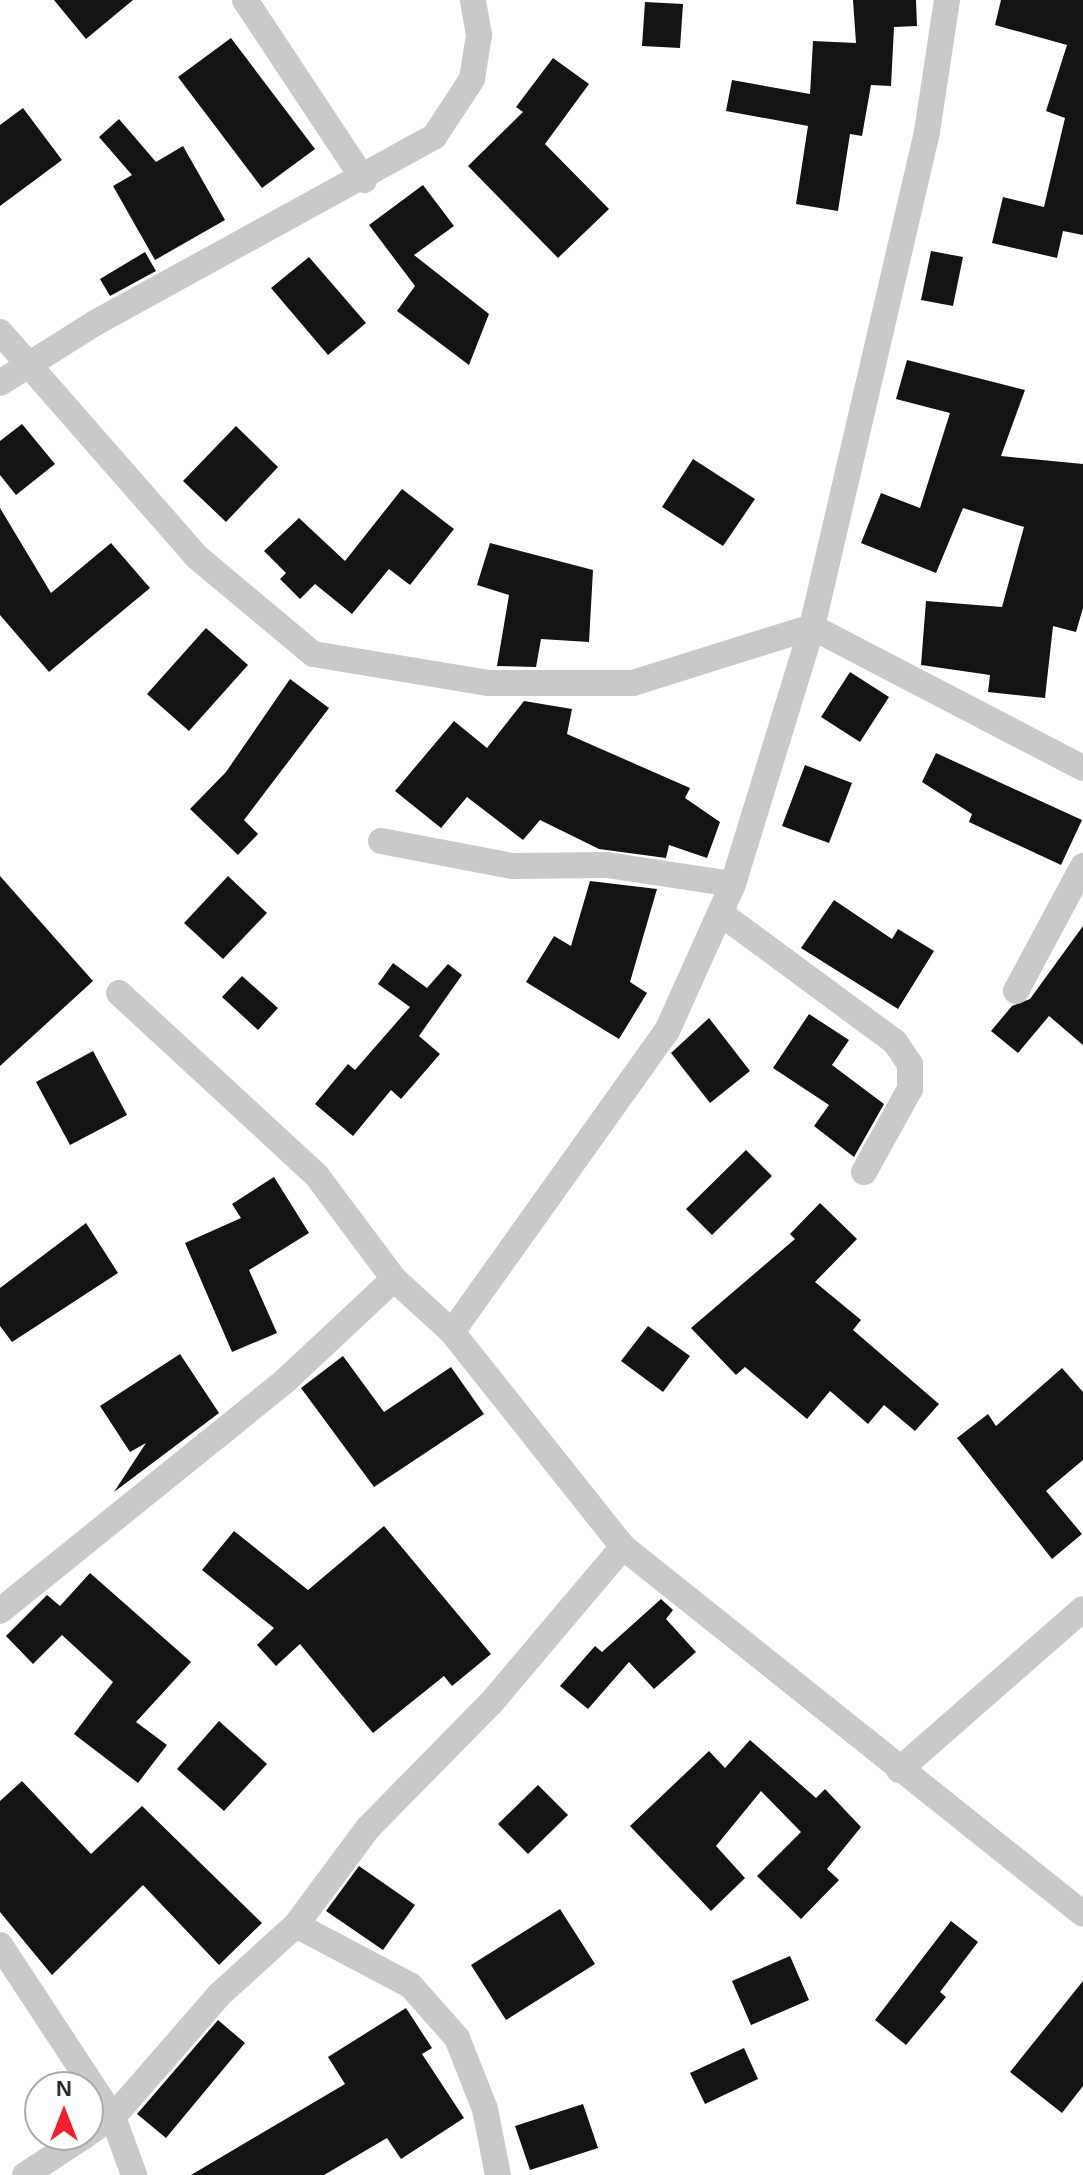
<!DOCTYPE html>
<html>
<head>
<meta charset="utf-8">
<style>
	body { margin:0 }
	#map { position:relative; width:1083px; height:2175px; overflow:hidden; background:#fff; font-family:Helvetica,sans-serif }
	div>[style] { position:absolute }
	.building>* { inset:0; background:#131313 }
	.street>* { height:26px; margin:-13px; padding:0 13px; transform-origin:13px; border-radius:13px; background:#c9c9c9 }
	span { translate:-50% -50%; white-space:nowrap; text-align:center; line-height:1.15; -webkit-text-stroke:8px #fff; paint-order:stroke }
	.north { position:absolute; left:24px; top:2071px; width:80px; height:80px; box-sizing:border-box; background:#fff; border:2px solid #ababab; border-radius:50%; rotate:0deg; font-size:22px; font-weight:700; line-height:32px; text-align:center; color:#2c2c2c }
	.north::after { content:''; display:block; margin:auto; width:28px; height:36px; background:#f31f2d; clip-path:polygon(50% 0,100% 100%,50% 72%,0 100%) }
</style>
</head>
<body>
<div id="map">
	<div class="building">
		<i style="clip-path:polygon(54px 0,133px 0,86px 39px)"></i>
		<i style="clip-path:polygon(853px 0,916px 0,917px 26px,894px 27px,891px 86px,871px 85px,862px 136px,850px 134px,838px 211px,796px 204px,808px 126px,726px 111px,732px 80px,810px 94px,813px 41px,856px 43px)"></i>
		<i style="clip-path:polygon(1001px 0,1083px 0,1083px 235px,1063px 231px,1057px 258px,992px 243px,1003px 197px,1044px 207px,1065px 118px,1046px 111px,1067px 45px,995px 25px)"></i>
		<i style="clip-path:polygon(645px 2px,683px 4px,680px 48px,642px 46px)"></i>
		<i style="clip-path:polygon(231px 38px,315px 149px,262px 188px,178px 77px)"></i>
		<i style="clip-path:polygon(553px 58px,589px 84px,545px 144px,609px 209px,558px 258px,468px 166px,523px 112px,516px 107px)"></i>
		<i style="clip-path:polygon(23px 108px,62px 160px,0 206px,0 125px)"></i>
		<i style="clip-path:polygon(119px 119px,156px 162px,183px 146px,225px 220px,155px 260px,113px 186px,132px 175px,99px 137px)"></i>
		<i style="clip-path:polygon(423px 185px,454px 226px,414px 255px,489px 314px,469px 365px,397px 311px,415px 286px,369px 225px)"></i>
		<i style="clip-path:polygon(931px 251px,963px 257px,953px 306px,921px 300px)"></i>
		<i style="clip-path:polygon(145px 252px,156px 271px,110px 296px,100px 279px)"></i>
		<i style="clip-path:polygon(309px 257px,366px 323px,328px 355px,271px 288px)"></i>
		<i style="clip-path:polygon(907px 360px,1025px 390px,1001px 456px,1083px 464px,1083px 608px,1076px 632px,1053px 626px,1045px 698px,988px 692px,990px 675px,921px 665px,926px 601px,1002px 607px,1024px 527px,963px 508px,936px 573px,861px 543px,881px 493px,920px 508px,950px 413px,896px 399px)"></i>
		<i style="clip-path:polygon(22px 424px,55px 464px,16px 495px,0 475px,0 441px)"></i>
		<i style="clip-path:polygon(236px 426px,278px 467px,226px 522px,183px 481px)"></i>
		<i style="clip-path:polygon(693px 459px,755px 499px,723px 546px,662px 507px)"></i>
		<i style="clip-path:polygon(402px 489px,454px 529px,410px 585px,389px 569px,352px 614px,315px 584px,300px 599px,280px 579px,286px 573px,264px 551px,299px 518px,345px 561px)"></i>
		<i style="clip-path:polygon(0 508px,51px 593px,111px 543px,150px 588px,49px 672px,0 615px)"></i>
		<i style="clip-path:polygon(490px 543px,593px 570px,589px 642px,541px 639px,536px 667px,497px 666px,509px 595px,477px 585px)"></i>
		<i style="clip-path:polygon(206px 628px,248px 665px,189px 731px,147px 694px)"></i>
		<i style="clip-path:polygon(850px 672px,889px 697px,860px 742px,821px 717px)"></i>
		<i style="clip-path:polygon(290px 679px,329px 708px,244px 820px,258px 834px,238px 855px,190px 809px,226px 772px)"></i>
		<i style="clip-path:polygon(524px 701px,572px 709px,567px 734px,690px 788px,685px 798px,720px 822px,707px 858px,669px 845px,666px 858px,599px 849px,540px 820px,523px 840px,467px 797px,441px 828px,395px 791px,454px 721px,487px 748px)"></i>
		<i style="clip-path:polygon(936px 753px,1082px 820px,1061px 865px,969px 822px,972px 814px,922px 782px)"></i>
		<i style="clip-path:polygon(805px 765px,852px 783px,829px 843px,782px 826px)"></i>
		<i style="clip-path:polygon(0 876px,93px 981px,0 1066px)"></i>
		<i style="clip-path:polygon(228px 876px,267px 913px,223px 959px,184px 923px)"></i>
		<i style="clip-path:polygon(590px 881px,657px 889px,630px 982px,647px 993px,619px 1039px,526px 982px,554px 936px,571px 946px)"></i>
		<i style="clip-path:polygon(834px 900px,892px 939px,898px 929px,934px 951px,898px 1009px,801px 948px)"></i>
		<i style="clip-path:polygon(1083px 926px,1083px 1045px,1049px 1016px,1018px 1053px,991px 1031px,1012px 1006px,1030px 999px)"></i>
		<i style="clip-path:polygon(393px 963px,427px 988px,448px 964px,462px 975px,419px 1036px,440px 1054px,401px 1099px,391px 1090px,353px 1136px,315px 1104px,348px 1064px,355px 1070px,410px 1007px,378px 984px)"></i>
		<i style="clip-path:polygon(242px 976px,278px 1008px,258px 1030px,222px 997px)"></i>
		<i style="clip-path:polygon(809px 1014px,849px 1040px,832px 1065px,884px 1104px,854px 1157px,814px 1126px,829px 1105px,773px 1068px)"></i>
		<i style="clip-path:polygon(709px 1018px,750px 1071px,710px 1103px,671px 1053px)"></i>
		<i style="clip-path:polygon(93px 1051px,127px 1115px,70px 1145px,36px 1082px)"></i>
		<i style="clip-path:polygon(746px 1150px,772px 1176px,712px 1235px,686px 1209px)"></i>
		<i style="clip-path:polygon(274px 1177px,309px 1233px,249px 1270px,277px 1333px,232px 1352px,185px 1243px,241px 1218px,232px 1204px)"></i>
		<i style="clip-path:polygon(820px 1203px,857px 1239px,815px 1282px,861px 1320px,853px 1330px,939px 1404px,915px 1431px,884px 1405px,868px 1424px,830px 1391px,807px 1419px,745px 1367px,736px 1375px,691px 1328px,795px 1239px,790px 1234px)"></i>
		<i style="clip-path:polygon(86px 1223px,118px 1273px,12px 1342px,0 1326px,0 1288px)"></i>
		<i style="clip-path:polygon(648px 1326px,690px 1356px,663px 1392px,621px 1361px)"></i>
		<i style="clip-path:polygon(180px 1354px,219px 1413px,114px 1492px,146px 1443px,130px 1452px,100px 1406px)"></i>
		<i style="clip-path:polygon(343px 1356px,384px 1412px,451px 1367px,484px 1414px,374px 1487px,301px 1388px)"></i>
		<i style="clip-path:polygon(1062px 1368px,1083px 1392px,1083px 1460px,1046px 1491px,1082px 1534px,1052px 1559px,957px 1438px,988px 1414px,996px 1426px)"></i>
		<i style="clip-path:polygon(384px 1526px,491px 1654px,452px 1686px,444px 1676px,373px 1733px,300px 1644px,276px 1666px,257px 1645px,274px 1628px,202px 1570px,234px 1531px,308px 1590px)"></i>
		<i style="clip-path:polygon(90px 1573px,191px 1662px,136px 1722px,167px 1745px,138px 1783px,74px 1734px,113px 1682px,62px 1635px,33px 1664px,6px 1636px,47px 1595px,60px 1606px)"></i>
		<i style="clip-path:polygon(661px 1599px,673px 1610px,666px 1619px,696px 1652px,654px 1689px,629px 1662px,588px 1709px,560px 1686px,595px 1646px,602px 1652px)"></i>
		<i style="clip-path:polygon(219px 1721px,267px 1764px,224px 1811px,177px 1769px)"></i>
		<i style="clip-path:polygon(750px 1740px,816px 1798px,825px 1789px,861px 1827px,827px 1869px,839px 1880px,801px 1919px,757px 1876px,801px 1832px,761px 1791px,716px 1846px,745px 1878px,711px 1911px,630px 1826px,709px 1751px,725px 1768px)"></i>
		<i style="clip-path:polygon(22px 1781px,91px 1854px,142px 1806px,262px 1923px,219px 1965px,143px 1885px,52px 1975px,0 1912px,0 1801px)"></i>
		<i style="clip-path:polygon(538px 1785px,568px 1815px,528px 1854px,498px 1824px)"></i>
		<i style="clip-path:polygon(359px 1866px,415px 1905px,383px 1950px,326px 1911px)"></i>
		<i style="clip-path:polygon(560px 1909px,595px 1964px,506px 2020px,471px 1965px)"></i>
		<i style="clip-path:polygon(951px 1921px,978px 1942px,940px 1992px,946px 1997px,906px 2045px,875px 2020px)"></i>
		<i style="clip-path:polygon(790px 1956px,809px 2000px,751px 2025px,732px 1981px)"></i>
		<i style="clip-path:polygon(1083px 1981px,1083px 2086px,1062px 2113px,1010px 2072px)"></i>
		<i style="clip-path:polygon(406px 2008px,432px 2048px,422px 2054px,464px 2118px,401px 2159px,387px 2138px,324px 2175px,191px 2175px,345px 2084px,328px 2057px)"></i>
		<i style="clip-path:polygon(218px 2020px,245px 2043px,166px 2138px,137px 2114px)"></i>
		<i style="clip-path:polygon(744px 2048px,758px 2079px,705px 2104px,690px 2073px)"></i>
		<i style="clip-path:polygon(583px 2104px,598px 2148px,530px 2170px,515px 2126px)"></i>
	</div>
	<div class="street">
		<i style="left:245px;top:0;width:216px;rotate:56.5deg"></i>
		<i style="left:0;top:332px;width:299px;rotate:48.8deg"></i>
		<i style="left:197px;top:557px;width:151px;rotate:39.9deg"></i>
		<i style="left:313px;top:654px;width:177px;rotate:9.4deg"></i>
		<i style="left:488px;top:683px;width:145px"></i>
		<i style="left:633px;top:683px;width:188px;rotate:-17.4deg"></i>
		<i style="left:812px;top:627px;width:305px;rotate:27.5deg"></i>
		<i style="left:0;top:383px;width:112px;rotate:-32.3deg"></i>
		<i style="left:95px;top:323px;width:387px;rotate:-28.8deg"></i>
		<i style="left:434px;top:137px;width:69px;rotate:-56.8deg"></i>
		<i style="left:472px;top:79px;width:45px;rotate:-81deg"></i>
		<i style="left:479px;top:35px;width:36px;rotate:-100deg"></i>
		<i style="left:381px;top:841px;width:133px;rotate:10.8deg"></i>
		<i style="left:512px;top:866px;width:95px;rotate:-0.6deg"></i>
		<i style="left:607px;top:865px;width:127px;rotate:8.6deg"></i>
		<i style="left:720px;top:913px;width:217px;rotate:36.4deg"></i>
		<i style="left:895px;top:1042px;width:27px;rotate:56deg"></i>
		<i style="left:910px;top:1064px;width:25px;rotate:90deg"></i>
		<i style="left:910px;top:1089px;width:95px;rotate:119deg"></i>
		<i style="left:1016px;top:991px;width:142px;rotate:-61.8deg"></i>
		<i style="left:119px;top:993px;width:270px;rotate:42.7deg"></i>
		<i style="left:317px;top:1176px;width:129px;rotate:53.2deg"></i>
		<i style="left:394px;top:1279px;width:79px;rotate:42.4deg"></i>
		<i style="left:452px;top:1332px;width:275px;rotate:51.5deg"></i>
		<i style="left:623px;top:1547px;width:588px;rotate:38.58deg"></i>
		<i style="left:452px;top:1332px;width:370px;rotate:-54.5deg"></i>
		<i style="left:667px;top:1031px;width:161px;rotate:-65.8deg"></i>
		<i style="left:733px;top:884px;width:269px;rotate:-72.9deg"></i>
		<i style="left:812px;top:627px;width:508px;rotate:-76.92deg"></i>
		<i style="left:927px;top:132px;width:134px;rotate:-81.4deg"></i>
		<i style="left:0;top:1611px;width:368px;rotate:-38.9deg"></i>
		<i style="left:286px;top:1380px;width:148px;rotate:-43.1deg"></i>
		<i style="left:899px;top:1770px;width:244px;rotate:-41.2deg"></i>
		<i style="left:296px;top:1925px;width:130px;rotate:27.9deg"></i>
		<i style="left:411px;top:1986px;width:69px;rotate:48.5deg"></i>
		<i style="left:457px;top:2038px;width:76px;rotate:68.5deg"></i>
		<i style="left:485px;top:2109px;width:67px;rotate:78.9deg"></i>
		<i style="left:0;top:1945px;width:206px;rotate:56.7deg"></i>
		<i style="left:113px;top:2117px;width:62px;rotate:70.1deg"></i>
		<i style="left:88px;top:2133px;width:30px;rotate:-33deg"></i>
		<i style="left:113px;top:2117px;width:162px;rotate:-49deg"></i>
		<i style="left:219px;top:1995px;width:104px;rotate:-42.3deg"></i>
		<i style="left:296px;top:1925px;width:121px;rotate:-53.4deg"></i>
		<i style="left:368px;top:1828px;width:175px;rotate:-45.5deg"></i>
		<i style="left:491px;top:1703px;width:204px;rotate:-49.8deg"></i>
		<i style="left:25px;top:2175px;width:73px;rotate:-33.3deg"></i>
	</div>
	<div class="north">N</div>
</div>
</body>
</html>
